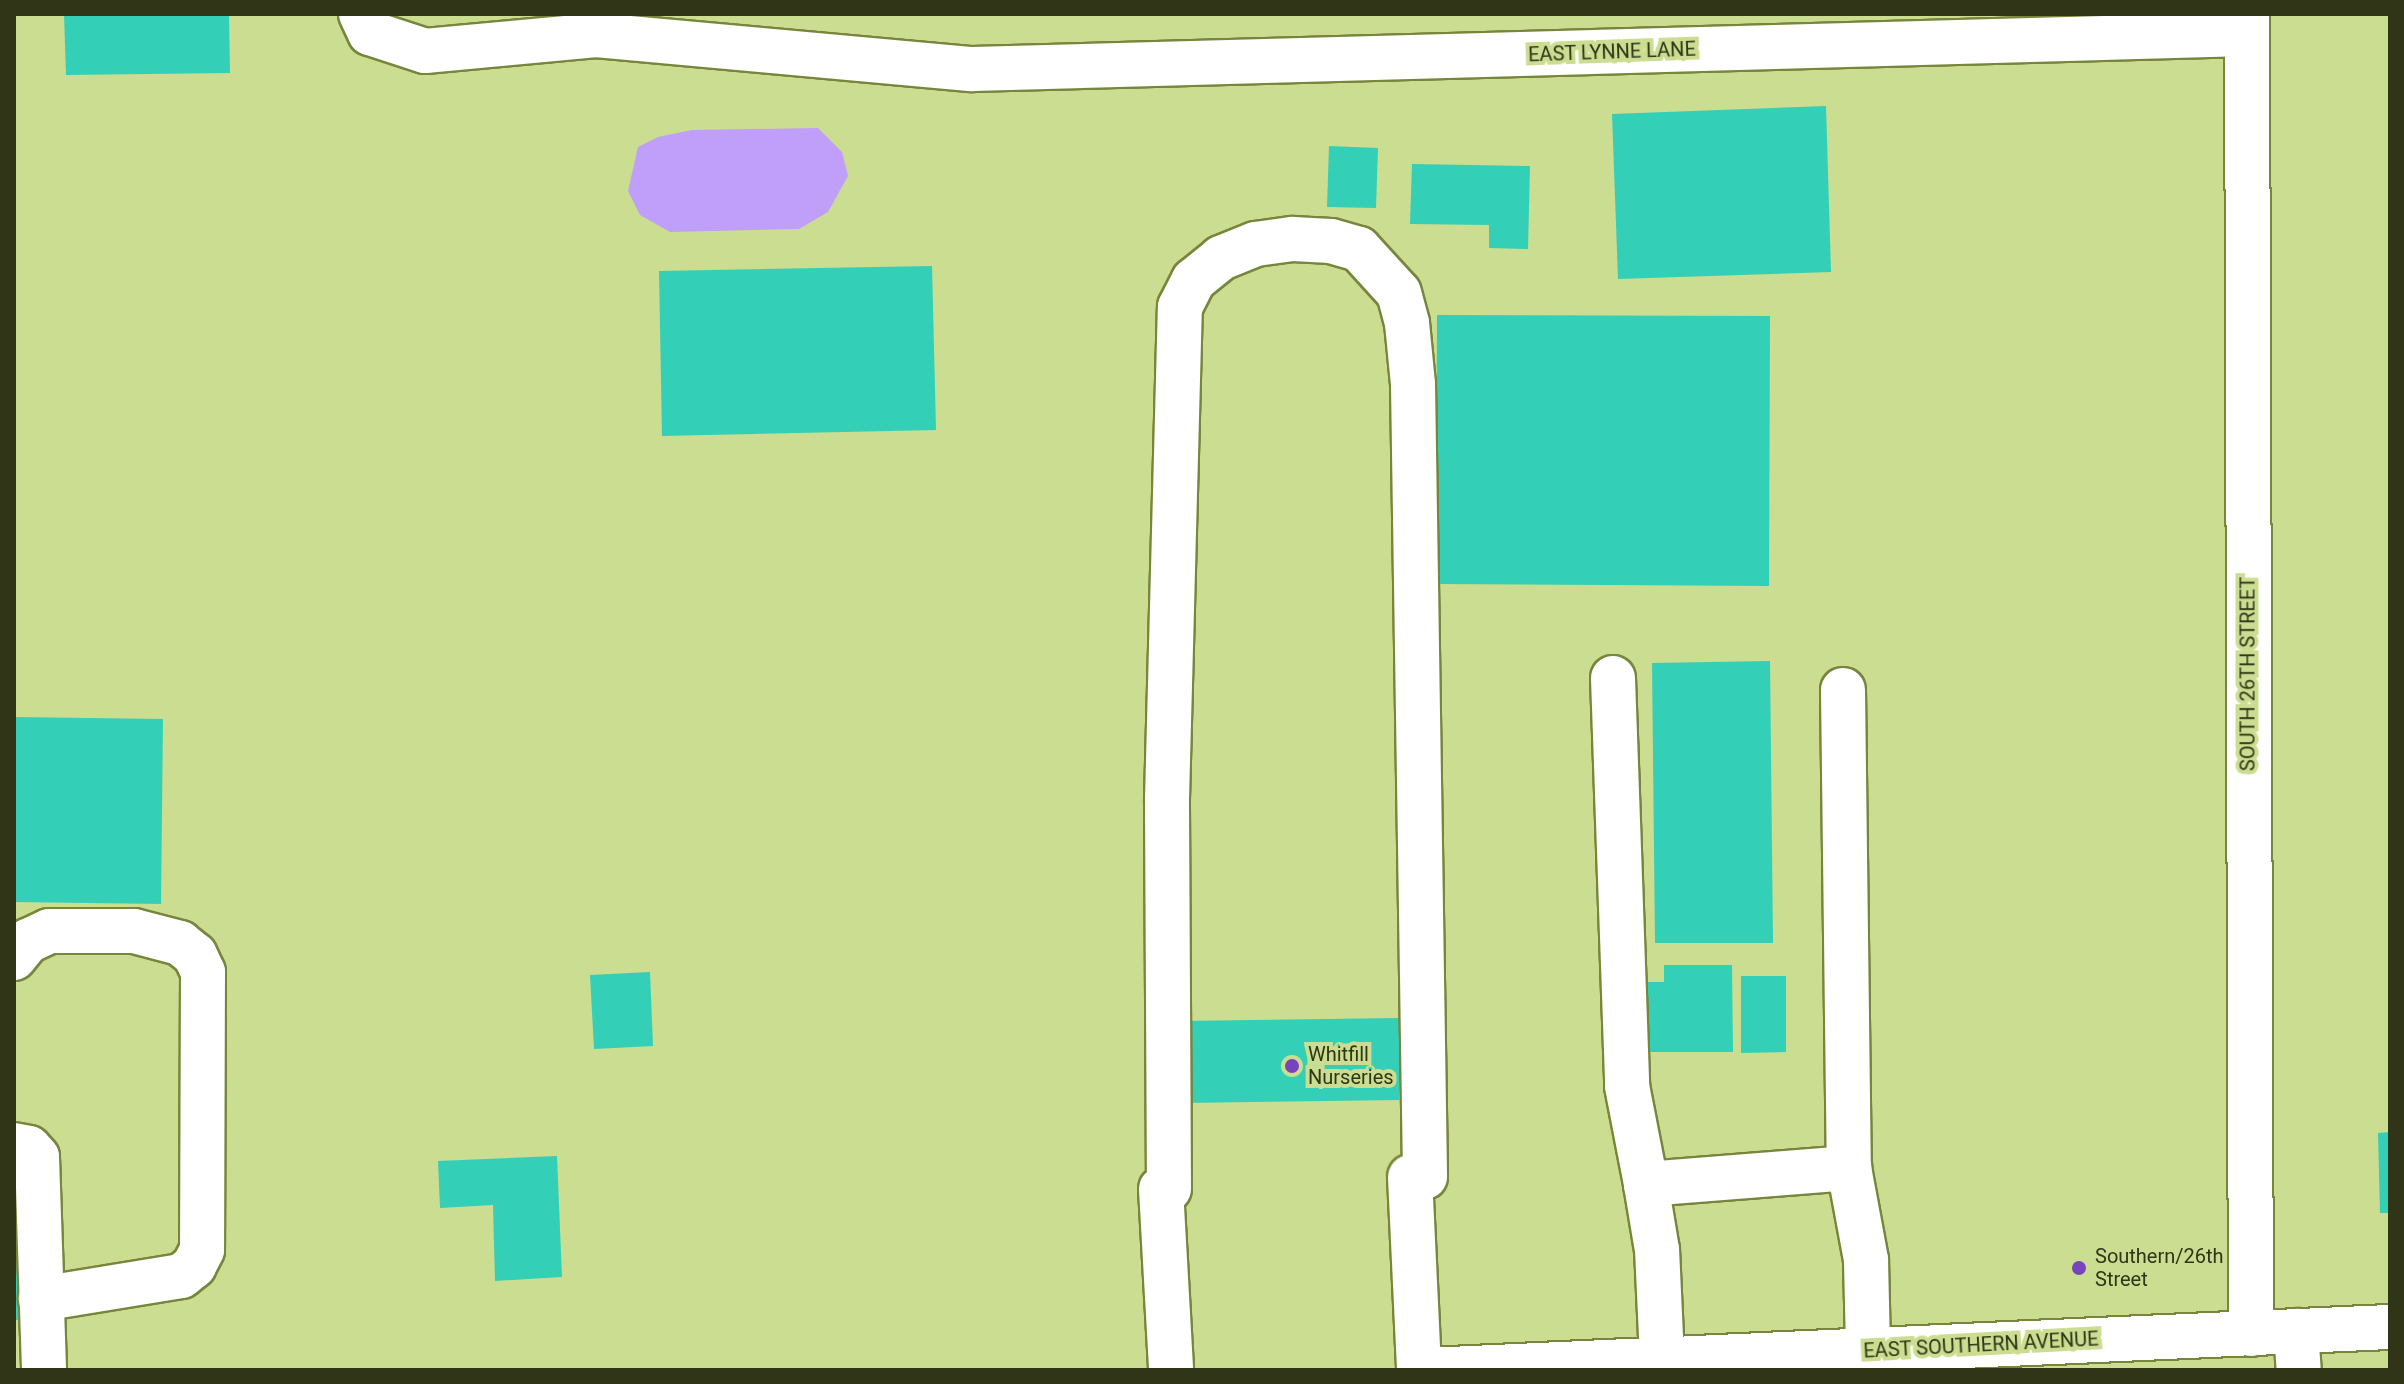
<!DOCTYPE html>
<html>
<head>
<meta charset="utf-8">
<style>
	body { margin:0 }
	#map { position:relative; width:2404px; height:1384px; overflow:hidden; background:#cbdd90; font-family:Roboto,sans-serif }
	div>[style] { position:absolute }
	.water>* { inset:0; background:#bf9ff9 }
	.building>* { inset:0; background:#34cfb7 }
	.roads { filter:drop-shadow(2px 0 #77863c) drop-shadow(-2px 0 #77863c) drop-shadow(0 2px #77863c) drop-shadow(0 -2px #77863c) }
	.minor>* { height:44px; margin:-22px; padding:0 22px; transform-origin:22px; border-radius:22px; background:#fff }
	.major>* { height:44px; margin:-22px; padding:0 22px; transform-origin:22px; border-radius:22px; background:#fff }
	.dots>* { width:22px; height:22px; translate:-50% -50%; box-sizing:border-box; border:4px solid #cbdd90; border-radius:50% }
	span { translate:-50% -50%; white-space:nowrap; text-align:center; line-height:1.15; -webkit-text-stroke:8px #cbdd90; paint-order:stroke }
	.street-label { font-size:20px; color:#2f3516 }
	.poi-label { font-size:20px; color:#2f3516 }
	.left { translate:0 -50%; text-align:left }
	.frame { position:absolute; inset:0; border:16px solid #2f3516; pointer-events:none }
</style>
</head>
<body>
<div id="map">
	<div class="water">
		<i style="clip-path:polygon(818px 128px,842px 152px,848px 176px,828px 212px,799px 229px,670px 232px,640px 215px,628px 191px,638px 147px,658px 137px,692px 130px)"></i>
	</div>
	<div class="building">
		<i style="clip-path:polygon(64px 14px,229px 14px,230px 73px,66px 75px)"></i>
		<i style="clip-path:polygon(1826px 106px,1831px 272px,1618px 279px,1612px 114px)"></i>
		<i style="clip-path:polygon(1329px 146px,1378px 148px,1376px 208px,1327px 207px)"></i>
		<i style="clip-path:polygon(1412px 164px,1530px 166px,1528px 249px,1489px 248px,1489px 225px,1410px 224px)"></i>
		<i style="clip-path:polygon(932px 266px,936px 430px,662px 436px,659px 271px)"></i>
		<i style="clip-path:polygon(1437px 315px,1770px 316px,1769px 586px,1436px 584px)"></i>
		<i style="clip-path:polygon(1770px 661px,1773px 943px,1655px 943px,1652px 663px)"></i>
		<i style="clip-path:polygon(14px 717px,163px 719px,161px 904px,14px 902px)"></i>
		<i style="clip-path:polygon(1664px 965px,1732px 965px,1733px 1052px,1640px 1052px,1640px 982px,1664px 982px)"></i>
		<i style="clip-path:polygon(650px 972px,653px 1046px,594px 1049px,590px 975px)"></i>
		<i style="clip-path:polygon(1741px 976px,1786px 976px,1786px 1052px,1741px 1053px)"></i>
		<i style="clip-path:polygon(1399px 1018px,1399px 1100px,1180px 1103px,1179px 1021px)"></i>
		<i style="clip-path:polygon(2390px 1132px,2390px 1213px,2380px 1213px,2378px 1133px)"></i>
		<i style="clip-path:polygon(557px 1156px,562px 1277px,495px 1281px,493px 1205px,440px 1208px,438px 1161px)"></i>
		<i style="clip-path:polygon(14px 1161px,20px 1161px,21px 1320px,14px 1320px)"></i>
	</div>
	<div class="roads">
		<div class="minor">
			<i style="left:361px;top:14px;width:21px;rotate:65deg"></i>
			<i style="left:370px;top:33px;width:58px;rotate:18.1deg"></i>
			<i style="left:425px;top:51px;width:172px;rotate:-5.3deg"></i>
			<i style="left:596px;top:35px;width:378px;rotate:5.2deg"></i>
			<i style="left:972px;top:69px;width:1275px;rotate:-1.57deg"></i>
			<i style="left:2247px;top:14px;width:1320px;rotate:89.83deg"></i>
			<i style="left:1613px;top:678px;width:408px;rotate:88deg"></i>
			<i style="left:1627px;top:1086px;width:100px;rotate:79deg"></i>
			<i style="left:1843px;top:690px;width:478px;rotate:89.3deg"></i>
			<i style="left:1849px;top:1168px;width:94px;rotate:79.5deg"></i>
			<i style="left:1866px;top:1260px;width:91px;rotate:88.7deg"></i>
			<i style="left:14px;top:958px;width:22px;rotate:-51deg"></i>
			<i style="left:28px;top:941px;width:23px;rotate:-25deg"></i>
			<i style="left:49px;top:931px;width:85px"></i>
			<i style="left:134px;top:931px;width:48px;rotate:14.6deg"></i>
			<i style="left:180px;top:943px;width:19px;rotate:39deg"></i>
			<i style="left:195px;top:955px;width:19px;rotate:65deg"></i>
			<i style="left:203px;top:972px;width:278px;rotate:90.2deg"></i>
			<i style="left:202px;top:1250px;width:18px;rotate:117deg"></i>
			<i style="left:194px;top:1266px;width:16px;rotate:142deg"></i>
			<i style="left:181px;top:1276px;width:142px;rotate:170.7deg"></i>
			<i style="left:14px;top:1145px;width:15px;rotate:11deg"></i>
			<i style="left:29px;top:1148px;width:12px;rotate:48deg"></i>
			<i style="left:37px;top:1157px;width:213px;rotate:88.1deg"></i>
			<i style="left:1410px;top:1177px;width:193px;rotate:87.3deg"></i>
			<i style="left:1161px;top:1189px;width:181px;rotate:86.8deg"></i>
			<i style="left:1169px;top:1189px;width:390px;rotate:-90.3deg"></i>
			<i style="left:1167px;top:799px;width:492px;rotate:-88.5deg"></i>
			<i style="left:1180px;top:307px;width:30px;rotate:-63deg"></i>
			<i style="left:1194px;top:280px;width:35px;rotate:-39deg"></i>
			<i style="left:1221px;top:258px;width:38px;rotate:-22deg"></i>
			<i style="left:1256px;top:244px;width:37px;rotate:-8deg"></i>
			<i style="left:1293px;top:239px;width:38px;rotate:3deg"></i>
			<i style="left:1331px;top:241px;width:29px;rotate:16deg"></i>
			<i style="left:1359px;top:249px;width:59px;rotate:47.7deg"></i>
			<i style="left:1399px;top:293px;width:31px;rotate:75deg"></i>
			<i style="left:1407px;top:323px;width:61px;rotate:84.4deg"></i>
			<i style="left:1413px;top:384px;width:793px;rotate:89.13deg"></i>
			<i style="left:2296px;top:1331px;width:39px;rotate:86deg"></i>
			<i style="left:1662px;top:1359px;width:109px;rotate:-92.6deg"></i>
			<i style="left:1657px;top:1250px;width:67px;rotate:-99.5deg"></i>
			<i style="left:1646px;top:1184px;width:204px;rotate:-4.5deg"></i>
		</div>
		<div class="major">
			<i style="left:1427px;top:1370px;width:964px;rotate:-2.56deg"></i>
		</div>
	</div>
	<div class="dots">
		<i style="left:1292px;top:1066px;background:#7744bc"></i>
		<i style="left:2079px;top:1268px;background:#7744bc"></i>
	</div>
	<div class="street-label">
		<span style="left:1612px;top:52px;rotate:-2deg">EAST LYNNE LANE</span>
		<span style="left:2248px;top:674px;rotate:-90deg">SOUTH 26TH STREET</span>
		<span style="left:1981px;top:1345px;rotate:-3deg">EAST SOUTHERN AVENUE</span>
	</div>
	<div class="poi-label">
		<span class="left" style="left:1308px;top:1066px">Whitfill<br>Nurseries</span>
		<span class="left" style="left:2095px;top:1268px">Southern/26th<br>Street</span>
	</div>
	<div class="frame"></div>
</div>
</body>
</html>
